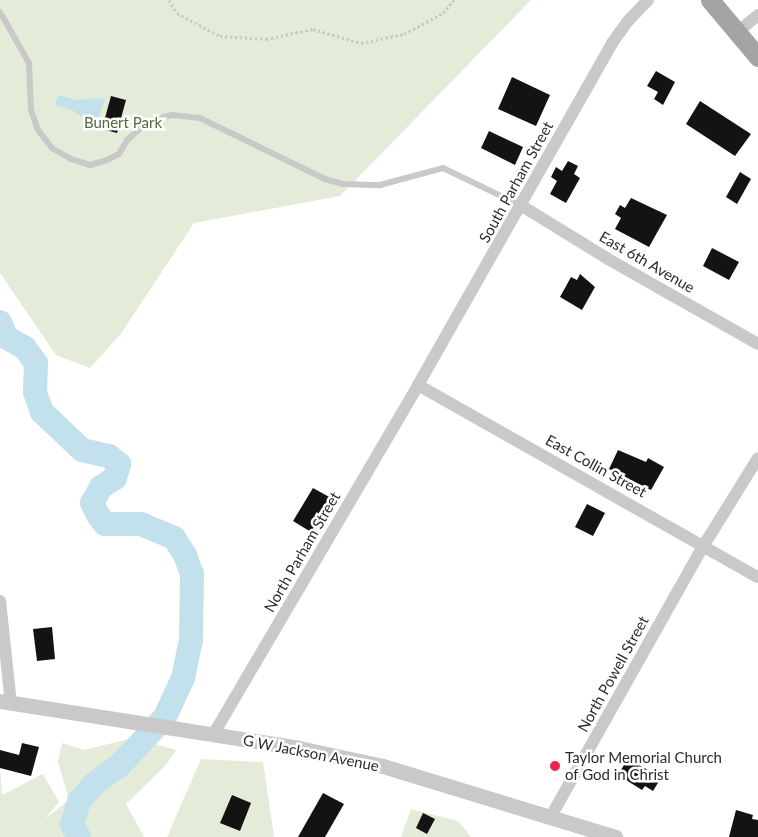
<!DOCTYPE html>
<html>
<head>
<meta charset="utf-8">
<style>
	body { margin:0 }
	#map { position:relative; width:758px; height:837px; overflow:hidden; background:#fff; font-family:Lato,sans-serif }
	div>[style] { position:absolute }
	.green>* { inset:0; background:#e4ebd8 }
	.water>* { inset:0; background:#c3e1ec }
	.river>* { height:24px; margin:-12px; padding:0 12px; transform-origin:12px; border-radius:12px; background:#c3e1ec }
	.building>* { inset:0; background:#131313 }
	.path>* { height:2.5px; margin-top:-1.25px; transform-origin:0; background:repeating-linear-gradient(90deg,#c9c9c9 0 2.5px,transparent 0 5px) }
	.service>* { height:6px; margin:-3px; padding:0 3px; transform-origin:3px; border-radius:3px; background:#c9c9c9 }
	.minor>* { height:12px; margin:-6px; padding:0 6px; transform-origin:6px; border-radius:6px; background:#c9c9c9 }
	.tertiary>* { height:15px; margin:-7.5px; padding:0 7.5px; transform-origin:7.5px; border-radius:7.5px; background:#c9c9c9 }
	.primary>* { height:19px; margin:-9.5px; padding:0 9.5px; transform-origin:9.5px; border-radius:9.5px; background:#a4a4a4 }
	.dots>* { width:14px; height:14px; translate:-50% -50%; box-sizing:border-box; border:2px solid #fff; border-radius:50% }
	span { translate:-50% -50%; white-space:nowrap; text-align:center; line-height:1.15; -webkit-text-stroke:5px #fff; paint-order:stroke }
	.park-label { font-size:15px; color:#546938 }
	.street-label { font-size:15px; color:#2c2c2c }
	.poi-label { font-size:15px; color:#2c2c2c }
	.left { translate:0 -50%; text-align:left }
</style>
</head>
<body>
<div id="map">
	<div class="green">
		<i style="clip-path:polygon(0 0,531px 0,340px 196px,194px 223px,120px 335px,90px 368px,56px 355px,0 273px)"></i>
		<i style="clip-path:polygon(133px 738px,176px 750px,165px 766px,126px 804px,144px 837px,0 837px,0 766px,2px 795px,43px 774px,59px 802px,45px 819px,69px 800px,58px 762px,62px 743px,84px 750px)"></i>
		<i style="clip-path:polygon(201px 759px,263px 762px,274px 837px,167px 837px)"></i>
		<i style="clip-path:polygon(411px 809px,458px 821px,471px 837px,401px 837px)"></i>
	</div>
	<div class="water">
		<i style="clip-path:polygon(58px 95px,76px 100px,105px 98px,96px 127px,72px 110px,55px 105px)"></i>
	</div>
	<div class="river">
		<i style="left:0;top:322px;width:16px;rotate:68deg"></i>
		<i style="left:6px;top:337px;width:22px;rotate:30deg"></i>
		<i style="left:25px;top:348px;width:19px;rotate:54deg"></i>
		<i style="left:36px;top:363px;width:29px;rotate:92deg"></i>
		<i style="left:35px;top:392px;width:21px;rotate:71deg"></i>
		<i style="left:42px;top:412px;width:55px;rotate:43.5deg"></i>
		<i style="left:82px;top:450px;width:28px;rotate:13deg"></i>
		<i style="left:109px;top:456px;width:13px;rotate:39deg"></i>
		<i style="left:119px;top:464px;width:15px;rotate:106deg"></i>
		<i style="left:115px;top:478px;width:17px;rotate:147deg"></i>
		<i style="left:101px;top:487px;width:18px;rotate:119deg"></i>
		<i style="left:92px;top:503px;width:13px;rotate:63deg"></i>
		<i style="left:98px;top:515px;width:11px;rotate:52deg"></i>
		<i style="left:105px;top:524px;width:36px"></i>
		<i style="left:141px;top:524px;width:36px;rotate:23deg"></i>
		<i style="left:174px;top:538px;width:20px;rotate:57deg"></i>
		<i style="left:185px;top:555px;width:20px;rotate:70deg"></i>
		<i style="left:192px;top:574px;width:66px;rotate:90.9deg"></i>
		<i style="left:191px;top:640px;width:39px;rotate:102deg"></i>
		<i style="left:183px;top:678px;width:43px;rotate:114.8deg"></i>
		<i style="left:165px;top:717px;width:66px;rotate:133.2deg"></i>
		<i style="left:120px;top:765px;width:32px;rotate:144deg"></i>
		<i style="left:94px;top:784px;width:23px;rotate:131deg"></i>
		<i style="left:79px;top:801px;width:24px;rotate:107deg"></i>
		<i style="left:72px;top:824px;width:15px;rotate:62deg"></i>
	</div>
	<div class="building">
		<i style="clip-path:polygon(656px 71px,675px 82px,663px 105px,654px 99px,658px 92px,647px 86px)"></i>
		<i style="clip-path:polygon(512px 77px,550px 95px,536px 126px,498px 109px)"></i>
		<i style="clip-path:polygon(111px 96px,126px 100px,117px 133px,102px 129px)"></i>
		<i style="clip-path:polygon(700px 101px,751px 134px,735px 156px,686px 124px)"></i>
		<i style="clip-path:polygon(489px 131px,523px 147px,515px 165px,481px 148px)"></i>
		<i style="clip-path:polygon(568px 161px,578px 166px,574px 174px,580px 178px,566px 203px,550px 194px,557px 181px,551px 177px,556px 167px,562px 171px)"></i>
		<i style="clip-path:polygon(740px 172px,751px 179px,737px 204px,726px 197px)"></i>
		<i style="clip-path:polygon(631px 198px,667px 215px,649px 247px,615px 229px,621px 218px,615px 214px,620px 205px,625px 208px)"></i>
		<i style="clip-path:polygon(712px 248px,739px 262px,729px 280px,703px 266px)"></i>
		<i style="clip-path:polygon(580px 274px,595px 287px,582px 310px,560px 297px,571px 277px,577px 280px)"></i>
		<i style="clip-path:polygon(618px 450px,646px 462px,648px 458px,664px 467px,651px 490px,609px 469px)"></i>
		<i style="clip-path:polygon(313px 488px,331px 498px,311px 532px,293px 521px)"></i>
		<i style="clip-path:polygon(587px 504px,605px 513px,593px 536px,575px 527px)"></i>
		<i style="clip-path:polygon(52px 627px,55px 659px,37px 661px,33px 629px)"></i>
		<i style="clip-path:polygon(22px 743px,39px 747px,31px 776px,0 768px,0 750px,19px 755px)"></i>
		<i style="clip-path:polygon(628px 758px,661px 778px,653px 791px,645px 786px,642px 790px,618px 775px)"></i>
		<i style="clip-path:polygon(323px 793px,344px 804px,325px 837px,298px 837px)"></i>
		<i style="clip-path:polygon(232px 795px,251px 803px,240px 831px,220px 823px)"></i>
		<i style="clip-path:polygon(736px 810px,753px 815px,752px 819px,758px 820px,758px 837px,729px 837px)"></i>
		<i style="clip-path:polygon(423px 813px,435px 819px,427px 834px,416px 828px)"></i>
	</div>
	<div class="path">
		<i style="left:169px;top:0;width:15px;rotate:58deg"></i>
		<i style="left:177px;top:13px;width:49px;rotate:28.1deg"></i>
		<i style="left:220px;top:36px;width:46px;rotate:3.7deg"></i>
		<i style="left:266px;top:39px;width:48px;rotate:-12deg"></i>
		<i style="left:313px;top:29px;width:50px;rotate:16.3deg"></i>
		<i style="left:361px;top:43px;width:44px;rotate:-11.8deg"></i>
		<i style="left:404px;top:34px;width:44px;rotate:-28.3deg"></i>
		<i style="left:443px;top:13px;width:17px;rotate:-50deg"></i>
	</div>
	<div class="service">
		<i style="left:0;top:12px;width:59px;rotate:60.4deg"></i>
		<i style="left:29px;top:63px;width:47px;rotate:87.6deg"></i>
		<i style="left:31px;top:110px;width:21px;rotate:71deg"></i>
		<i style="left:38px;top:130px;width:23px;rotate:52deg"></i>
		<i style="left:52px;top:148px;width:22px;rotate:30deg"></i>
		<i style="left:71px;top:159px;width:20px;rotate:18deg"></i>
		<i style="left:90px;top:165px;width:18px;rotate:-16deg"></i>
		<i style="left:107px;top:160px;width:13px;rotate:-27deg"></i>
		<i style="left:119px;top:154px;width:16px;rotate:-60deg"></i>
		<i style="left:127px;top:140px;width:29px;rotate:-41deg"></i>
		<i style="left:149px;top:121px;width:24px;rotate:-15deg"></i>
		<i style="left:172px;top:115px;width:28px;rotate:6deg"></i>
		<i style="left:200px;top:118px;width:139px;rotate:26deg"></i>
		<i style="left:325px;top:179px;width:19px;rotate:16deg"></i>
		<i style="left:343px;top:184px;width:37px;rotate:2deg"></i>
		<i style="left:380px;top:185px;width:65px;rotate:-15.1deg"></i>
		<i style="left:443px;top:168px;width:85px;rotate:25.7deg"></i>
	</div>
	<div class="minor">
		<i style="left:736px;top:33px;width:28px;rotate:-39deg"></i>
		<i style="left:522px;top:206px;width:101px;rotate:31.6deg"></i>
		<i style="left:608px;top:259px;width:172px;rotate:29.5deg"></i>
		<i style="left:418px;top:385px;width:390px;rotate:29.5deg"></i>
		<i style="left:0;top:601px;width:104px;rotate:83.9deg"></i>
		<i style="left:213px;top:735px;width:406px;rotate:-59.6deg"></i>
		<i style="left:418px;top:385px;width:393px;rotate:-60.4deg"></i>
		<i style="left:612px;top:43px;width:26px;rotate:-54deg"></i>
		<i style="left:627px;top:22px;width:30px;rotate:-46deg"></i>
		<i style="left:550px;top:818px;width:313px;rotate:-60.6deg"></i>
		<i style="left:704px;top:545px;width:102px;rotate:-58.2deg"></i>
	</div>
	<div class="tertiary">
		<i style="left:0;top:701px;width:303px;rotate:8.9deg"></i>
		<i style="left:299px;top:748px;width:86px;rotate:12.1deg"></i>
		<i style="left:383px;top:766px;width:243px;rotate:17deg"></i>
	</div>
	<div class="primary">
		<i style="left:710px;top:0;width:75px;rotate:49.9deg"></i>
	</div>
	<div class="dots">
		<i style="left:555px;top:766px;background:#ed2549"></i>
	</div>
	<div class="park-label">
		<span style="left:123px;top:123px">Bunert Park</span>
	</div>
	<div class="street-label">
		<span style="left:516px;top:182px;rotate:-61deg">South Parham Street</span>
		<span style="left:647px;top:262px;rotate:30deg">East 6th Avenue</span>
		<span style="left:596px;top:466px;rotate:29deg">East Collin Street</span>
		<span style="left:302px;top:552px;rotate:-60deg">North Parham Street</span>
		<span style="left:613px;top:674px;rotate:-61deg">North Powell Street</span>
		<span style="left:311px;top:753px;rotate:11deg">G W Jackson Avenue</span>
	</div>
	<div class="poi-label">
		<span class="left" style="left:565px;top:766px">Taylor Memorial Church<br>of God in Christ</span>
	</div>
</div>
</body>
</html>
